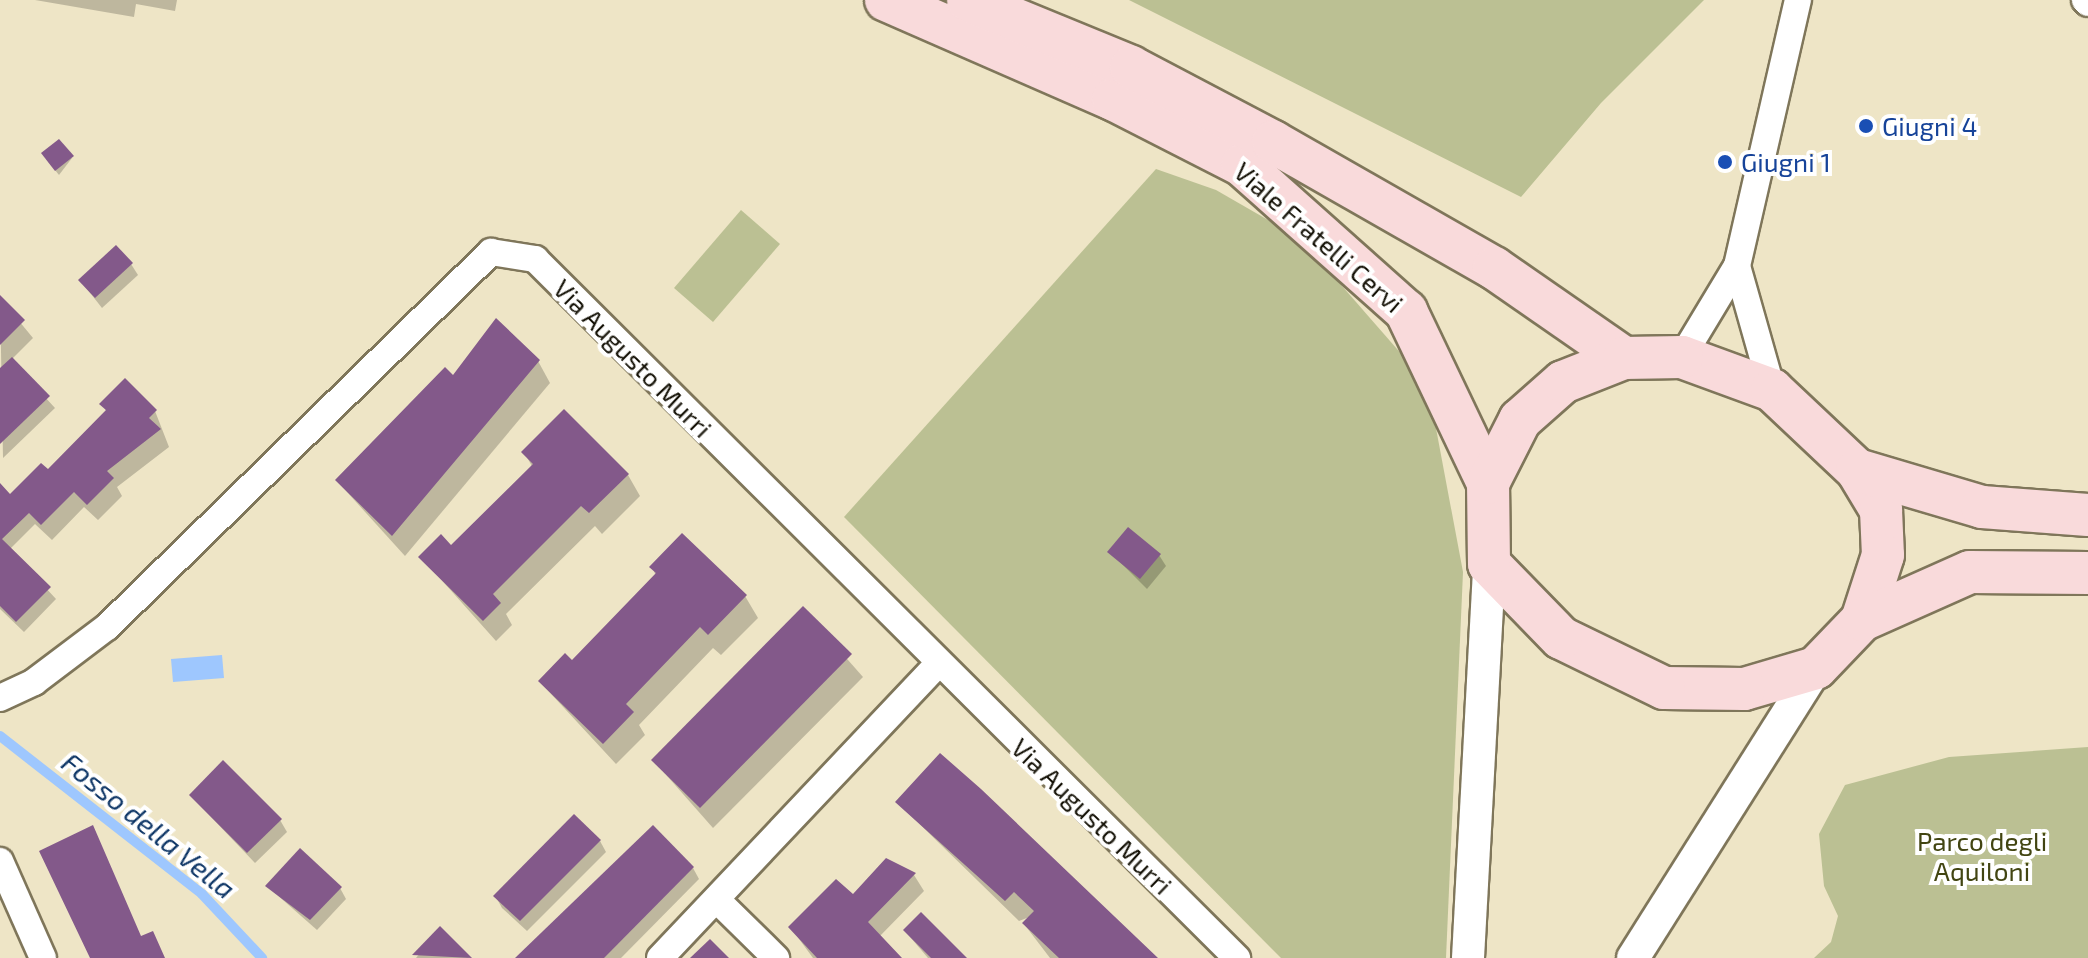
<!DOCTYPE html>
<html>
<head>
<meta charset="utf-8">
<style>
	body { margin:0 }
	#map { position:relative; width:2088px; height:958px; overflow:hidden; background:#eee5c6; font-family:"Exo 2",sans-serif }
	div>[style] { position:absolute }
	.green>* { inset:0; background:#bbc093 }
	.water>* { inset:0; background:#9ec7fe }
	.shadow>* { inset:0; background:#0003 }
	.stream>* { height:10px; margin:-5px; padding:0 5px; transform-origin:5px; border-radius:5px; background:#9ec7fe }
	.building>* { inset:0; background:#83598a }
	.roads { filter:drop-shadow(2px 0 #7f765a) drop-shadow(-2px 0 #7f765a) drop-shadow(0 2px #7f765a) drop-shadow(0 -2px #7f765a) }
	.minor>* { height:26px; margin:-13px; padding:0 13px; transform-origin:13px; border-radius:13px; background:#fff }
	.tertiary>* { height:32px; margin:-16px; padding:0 16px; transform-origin:16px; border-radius:16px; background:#fff }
	.primary>* { height:42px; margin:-21px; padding:0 21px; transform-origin:21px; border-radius:21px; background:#f9dadb }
	.dots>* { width:22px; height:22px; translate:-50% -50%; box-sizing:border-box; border:4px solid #fff; border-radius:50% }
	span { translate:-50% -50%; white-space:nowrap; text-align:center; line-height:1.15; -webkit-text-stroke:8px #fff; paint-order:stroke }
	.transit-label { font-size:26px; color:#164399 }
	.left { translate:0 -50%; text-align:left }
	.street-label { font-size:26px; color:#131005 }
	.park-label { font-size:26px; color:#424512 }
	.water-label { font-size:28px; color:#0e3666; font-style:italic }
</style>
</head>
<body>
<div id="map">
	<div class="green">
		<i style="clip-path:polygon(1129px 0,1704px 0,1601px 103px,1521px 197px)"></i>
		<i style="clip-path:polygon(1156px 169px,1216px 190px,1301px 239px,1404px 357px,1435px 423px,1463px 572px,1446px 958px,1281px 958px,844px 517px)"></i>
		<i style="clip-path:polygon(741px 210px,780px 244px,713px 322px,674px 288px)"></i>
		<i style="clip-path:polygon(2088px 747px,2088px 958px,1814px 958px,1831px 942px,1838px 916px,1824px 886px,1819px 834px,1845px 785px,1949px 757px)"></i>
	</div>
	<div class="water">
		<i style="clip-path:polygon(222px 655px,224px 678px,173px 682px,171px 659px)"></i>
	</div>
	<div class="shadow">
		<i style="clip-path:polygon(35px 0,177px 0,175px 11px,136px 4px,134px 17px)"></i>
		<i style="clip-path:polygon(72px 158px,59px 175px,46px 159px)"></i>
		<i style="clip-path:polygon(131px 264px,138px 275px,102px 308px,80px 280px)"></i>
		<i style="clip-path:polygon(0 298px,33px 338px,11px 360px,55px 408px,3px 458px)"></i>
		<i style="clip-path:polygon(538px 361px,550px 383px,405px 556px,337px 481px,453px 378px)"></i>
		<i style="clip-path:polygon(102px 404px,155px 411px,169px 447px,117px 487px,122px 496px,98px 520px,84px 507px,52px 540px,35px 524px,10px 549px,56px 599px,24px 632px,0 609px,0 486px,10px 496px,48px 472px,107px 412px)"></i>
		<i style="clip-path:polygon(524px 452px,628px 475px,640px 496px,602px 534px,595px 526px,506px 614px,512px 625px,496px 641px,421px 557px,451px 548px,533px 468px)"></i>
		<i style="clip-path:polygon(1110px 552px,1159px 555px,1166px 566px,1147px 589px)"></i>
		<i style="clip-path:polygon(652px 567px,745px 596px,758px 618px,721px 655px,713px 648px,639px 725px,645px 735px,616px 764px,540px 682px,572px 663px,656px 576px)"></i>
		<i style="clip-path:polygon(803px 609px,863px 677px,713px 828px,653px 760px)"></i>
		<i style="clip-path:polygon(191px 796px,280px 820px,287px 832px,255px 863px)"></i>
		<i style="clip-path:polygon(898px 803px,1155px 958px,1050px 958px,1024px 924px,1032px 916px,1019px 921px)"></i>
		<i style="clip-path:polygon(600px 841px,606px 852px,527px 931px,502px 908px,496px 897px)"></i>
		<i style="clip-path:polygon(887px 861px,914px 875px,924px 891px,879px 937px,899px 958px,813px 958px,791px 928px,853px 897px)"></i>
		<i style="clip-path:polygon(693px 868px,699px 879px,621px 958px,519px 958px)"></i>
		<i style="clip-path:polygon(267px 886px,340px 888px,346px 899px,317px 930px)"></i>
		<i style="clip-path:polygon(440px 929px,469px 958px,416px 958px)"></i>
		<i style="clip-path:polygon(905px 931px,965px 958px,928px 958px)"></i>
	</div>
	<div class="stream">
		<i style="left:0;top:736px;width:256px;rotate:38deg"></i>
		<i style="left:202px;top:894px;width:88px;rotate:46.8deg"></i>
	</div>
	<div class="building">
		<i style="clip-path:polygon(59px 139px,74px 156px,55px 171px,41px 153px)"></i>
		<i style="clip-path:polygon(116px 245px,133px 263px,95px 298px,78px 280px)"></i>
		<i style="clip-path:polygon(0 295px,25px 320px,0 345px)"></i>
		<i style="clip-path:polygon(496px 318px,540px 360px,392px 536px,335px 480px,445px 367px,453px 375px)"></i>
		<i style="clip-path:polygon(12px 357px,50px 396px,0 444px,0 368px)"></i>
		<i style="clip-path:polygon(125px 378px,157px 410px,149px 418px,161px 429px,107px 471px,114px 478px,87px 505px,74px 492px,41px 525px,29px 513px,2px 539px,51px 587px,16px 622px,0 606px,0 483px,10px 494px,41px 463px,48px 469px,106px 410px,99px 404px)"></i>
		<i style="clip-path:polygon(564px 409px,629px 474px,589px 513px,581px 506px,493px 594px,501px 603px,483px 621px,418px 557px,441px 534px,451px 545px,533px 464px,521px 452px)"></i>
		<i style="clip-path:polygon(1128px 527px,1161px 554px,1140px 579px,1107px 552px)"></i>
		<i style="clip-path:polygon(682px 533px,747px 595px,708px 635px,700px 627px,626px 704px,634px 712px,603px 744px,538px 681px,565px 653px,572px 660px,656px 573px,649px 567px)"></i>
		<i style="clip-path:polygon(803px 606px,852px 654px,700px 808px,651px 760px)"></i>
		<i style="clip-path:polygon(940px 753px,981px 789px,1158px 958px,1059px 958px,1022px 923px,1034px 911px,1014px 892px,1005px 901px,895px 802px)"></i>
		<i style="clip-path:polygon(223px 760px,282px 819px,247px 853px,189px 795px)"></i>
		<i style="clip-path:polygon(574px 814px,601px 840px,520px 921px,493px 896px)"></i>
		<i style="clip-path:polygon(93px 825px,141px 936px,153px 931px,165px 958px,90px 958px,39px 851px)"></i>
		<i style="clip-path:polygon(653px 825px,694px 867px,604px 958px,515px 958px)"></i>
		<i style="clip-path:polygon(300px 848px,342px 887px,310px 920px,265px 886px)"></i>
		<i style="clip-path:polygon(886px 858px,916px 873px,868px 922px,902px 958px,817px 958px,788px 927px,836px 879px,853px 894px)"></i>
		<i style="clip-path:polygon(921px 912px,967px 958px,931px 958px,903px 930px)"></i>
		<i style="clip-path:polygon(440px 926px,472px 958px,412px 955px)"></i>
		<i style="clip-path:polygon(710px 939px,729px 958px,690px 958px)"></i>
	</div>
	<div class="roads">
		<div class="minor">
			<i style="left:2085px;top:0;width:4px;rotate:45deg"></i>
			<i style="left:1737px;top:266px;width:129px;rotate:74.2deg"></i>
			<i style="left:1682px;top:357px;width:106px;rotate:-58.9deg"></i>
			<i style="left:1737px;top:266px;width:273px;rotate:-77.1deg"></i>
			<i style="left:0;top:698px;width:38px;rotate:-25deg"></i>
			<i style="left:34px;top:682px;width:91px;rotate:-37deg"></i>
			<i style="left:107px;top:627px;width:537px;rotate:-44.32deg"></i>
			<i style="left:491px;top:252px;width:45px;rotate:9deg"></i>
			<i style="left:535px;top:259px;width:991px;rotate:44.88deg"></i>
			<i style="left:0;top:861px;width:106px;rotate:66.1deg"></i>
			<i style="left:717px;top:900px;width:83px;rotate:44.5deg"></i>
			<i style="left:660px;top:958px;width:403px;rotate:-46.6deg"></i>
		</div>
		<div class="tertiary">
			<i style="left:1468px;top:958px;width:395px;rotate:-86.9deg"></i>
			<i style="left:1633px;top:958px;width:343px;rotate:-57.7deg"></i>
		</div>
		<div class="primary">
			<i style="left:886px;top:0;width:248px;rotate:23.6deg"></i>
			<i style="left:1113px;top:99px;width:145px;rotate:27.1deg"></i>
			<i style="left:1242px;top:165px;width:220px;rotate:41.7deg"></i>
			<i style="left:1406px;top:311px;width:191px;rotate:64.5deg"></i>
			<i style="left:968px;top:0;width:176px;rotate:22.3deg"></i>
			<i style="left:1131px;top:67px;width:161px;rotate:27.8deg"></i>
			<i style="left:1273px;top:142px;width:254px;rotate:29.7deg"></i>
			<i style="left:1494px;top:268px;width:158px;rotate:34.7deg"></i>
			<i style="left:1682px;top:357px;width:96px;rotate:20.1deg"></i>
			<i style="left:1772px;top:390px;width:117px;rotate:43.3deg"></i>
			<i style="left:1857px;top:470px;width:47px;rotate:59deg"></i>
			<i style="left:1881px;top:510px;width:45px;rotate:87.5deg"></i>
			<i style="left:1883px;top:555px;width:68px;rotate:107.9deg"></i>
			<i style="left:1862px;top:620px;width:66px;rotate:133.8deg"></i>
			<i style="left:1816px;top:668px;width:75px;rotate:163.7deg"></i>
			<i style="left:1744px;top:689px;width:80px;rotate:-179.3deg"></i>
			<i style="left:1664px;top:688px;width:114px;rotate:-154.1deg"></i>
			<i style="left:1561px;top:638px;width:103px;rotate:-134.2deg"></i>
			<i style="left:1489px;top:564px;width:81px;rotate:-90.7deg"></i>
			<i style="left:1488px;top:483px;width:71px;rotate:-63.1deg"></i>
			<i style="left:1520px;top:420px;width:57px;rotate:-41.5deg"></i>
			<i style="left:1563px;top:382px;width:66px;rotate:-21.5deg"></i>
			<i style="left:1624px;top:358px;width:58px;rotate:-1deg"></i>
			<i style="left:1857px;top:470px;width:130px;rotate:16.5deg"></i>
			<i style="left:1982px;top:507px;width:106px;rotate:4.3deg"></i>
			<i style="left:1862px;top:620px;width:118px;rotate:-24deg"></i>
			<i style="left:1970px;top:572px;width:118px;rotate:0.5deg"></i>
		</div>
	</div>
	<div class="dots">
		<i style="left:1866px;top:126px;background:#1a4fb4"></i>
		<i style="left:1725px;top:162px;background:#1a4fb4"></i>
	</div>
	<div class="transit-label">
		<span class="left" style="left:1882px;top:126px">Giugni 4</span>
		<span class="left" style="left:1741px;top:162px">Giugni 1</span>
	</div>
	<div class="street-label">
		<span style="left:1319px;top:237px;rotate:41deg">Viale Fratelli Cervi</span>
		<span style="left:633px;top:358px;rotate:45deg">Via Augusto Murri</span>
		<span style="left:1092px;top:816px;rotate:44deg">Via Augusto Murri</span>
	</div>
	<div class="park-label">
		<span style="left:1982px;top:856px">Parco degli<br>Aquiloni</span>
	</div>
	<div class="water-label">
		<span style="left:149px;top:825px;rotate:39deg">Fosso della Vella</span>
	</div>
</div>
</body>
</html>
